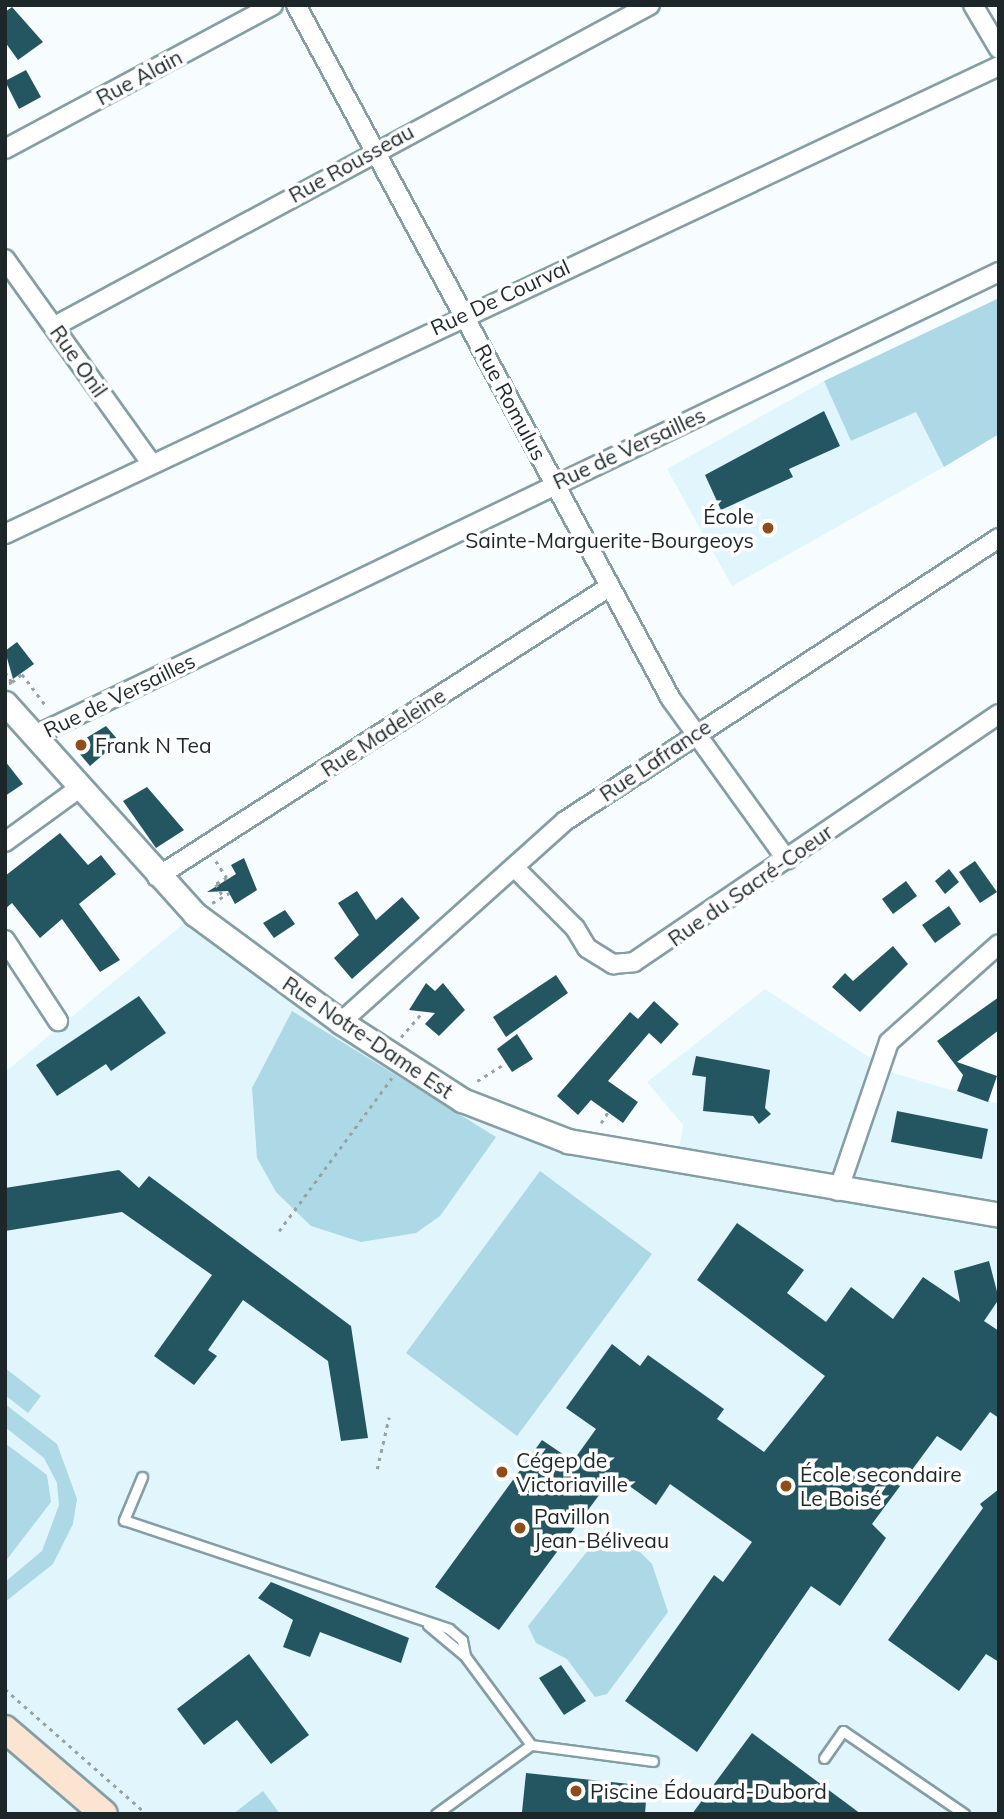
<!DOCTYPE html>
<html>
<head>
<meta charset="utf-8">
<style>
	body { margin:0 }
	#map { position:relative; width:1004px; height:1819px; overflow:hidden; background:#f7fdfe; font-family:Mulish,sans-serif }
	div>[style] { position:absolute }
	.built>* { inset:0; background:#e0f6fc }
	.green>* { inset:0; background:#acd9e5 }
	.building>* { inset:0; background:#245662 }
	.path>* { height:2.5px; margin-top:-1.25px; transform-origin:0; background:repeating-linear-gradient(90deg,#99a1a3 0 3.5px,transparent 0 8.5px) }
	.roads { filter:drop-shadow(2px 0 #849ea5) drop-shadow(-2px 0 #849ea5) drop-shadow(0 2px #849ea5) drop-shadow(0 -2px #849ea5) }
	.service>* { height:9px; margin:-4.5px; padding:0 4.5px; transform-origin:4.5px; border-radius:4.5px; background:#fff }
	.minor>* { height:18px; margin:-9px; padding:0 9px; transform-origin:9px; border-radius:9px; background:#fff }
	.tertiary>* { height:23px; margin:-11.5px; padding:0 11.5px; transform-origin:11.5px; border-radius:11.5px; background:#fff }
	.secondary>* { height:26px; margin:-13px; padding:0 13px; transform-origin:13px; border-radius:13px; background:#fce4d3 }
	.dots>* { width:19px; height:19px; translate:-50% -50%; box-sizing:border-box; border:4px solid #fff; border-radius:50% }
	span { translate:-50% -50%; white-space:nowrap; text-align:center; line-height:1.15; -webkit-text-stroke:7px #fff; paint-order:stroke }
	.street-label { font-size:21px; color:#1d272a }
	.poi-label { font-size:21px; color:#1d272a }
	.right { translate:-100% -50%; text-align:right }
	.left { translate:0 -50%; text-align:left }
	.frame { position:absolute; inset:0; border:7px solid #1d272a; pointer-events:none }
</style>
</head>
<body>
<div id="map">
	<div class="built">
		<i style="clip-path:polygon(824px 381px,851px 441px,916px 412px,944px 467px,732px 586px,667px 469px)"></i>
		<i style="clip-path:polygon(195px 914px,500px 1118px,677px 1163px,683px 1125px,647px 1082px,765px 989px,893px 1073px,999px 1104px,999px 1814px,5px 1814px,5px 1072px)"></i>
	</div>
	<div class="green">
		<i style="clip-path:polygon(999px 298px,999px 434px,944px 467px,916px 412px,851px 441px,824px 381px)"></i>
		<i style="clip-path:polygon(292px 1011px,496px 1137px,440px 1216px,416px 1233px,361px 1242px,311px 1226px,276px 1192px,257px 1158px,252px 1088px)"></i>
		<i style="clip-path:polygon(540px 1171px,652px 1254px,517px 1436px,406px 1353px)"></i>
		<i style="clip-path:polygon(5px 1368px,41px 1396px,28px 1413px,5px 1395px)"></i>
		<i style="clip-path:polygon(5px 1404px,57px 1444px,77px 1499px,73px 1524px,53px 1564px,5px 1602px,5px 1582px,42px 1551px,59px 1505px,57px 1483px,44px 1458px,5px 1427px)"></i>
		<i style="clip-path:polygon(5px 1443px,47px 1475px,51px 1502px,5px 1562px)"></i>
		<i style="clip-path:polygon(601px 1534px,633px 1545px,652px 1564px,668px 1612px,607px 1694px,595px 1697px,567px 1659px,536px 1643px,528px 1626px)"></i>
		<i style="clip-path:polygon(263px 1791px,280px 1814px,233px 1814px)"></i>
	</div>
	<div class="building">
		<i style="clip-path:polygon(12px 7px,43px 42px,18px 60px,5px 42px,5px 12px)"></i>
		<i style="clip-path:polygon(26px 70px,41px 97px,19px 109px,5px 81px)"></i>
		<i style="clip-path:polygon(824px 411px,840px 446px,789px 469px,793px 477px,721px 510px,705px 475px)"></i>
		<i style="clip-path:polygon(17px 642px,34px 664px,13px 679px,5px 651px)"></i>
		<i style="clip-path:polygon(106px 726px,119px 741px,90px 766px,73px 746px)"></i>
		<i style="clip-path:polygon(5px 761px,23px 784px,5px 796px)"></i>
		<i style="clip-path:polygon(147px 787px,184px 830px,156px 848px,123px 801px)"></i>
		<i style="clip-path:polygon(60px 833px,88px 865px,101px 855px,116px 874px,79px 904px,120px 960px,100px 972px,62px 919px,40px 938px,12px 903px,5px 909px,5px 876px)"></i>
		<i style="clip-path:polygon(244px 858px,257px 890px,235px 904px,228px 891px,207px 892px,236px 874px,231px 865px)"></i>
		<i style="clip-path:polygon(975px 861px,997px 892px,980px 903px,959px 872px)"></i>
		<i style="clip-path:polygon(949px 869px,959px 882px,945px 894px,935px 881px)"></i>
		<i style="clip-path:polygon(906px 881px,917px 896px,893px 914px,882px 899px)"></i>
		<i style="clip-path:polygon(357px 891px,376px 920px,402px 897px,420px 918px,352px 979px,334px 958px,359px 935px,338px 903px)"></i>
		<i style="clip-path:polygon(949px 906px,961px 924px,935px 943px,922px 925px)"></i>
		<i style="clip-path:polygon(285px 910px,295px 924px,274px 938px,263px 923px)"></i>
		<i style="clip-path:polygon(893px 946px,908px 964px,860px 1012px,832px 987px,845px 973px,853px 981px)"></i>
		<i style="clip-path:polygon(556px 975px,568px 993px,506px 1037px,493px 1017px)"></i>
		<i style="clip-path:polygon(426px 983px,435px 991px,443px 983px,465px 1010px,439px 1036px,425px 1024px,435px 1013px,409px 1010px)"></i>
		<i style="clip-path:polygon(139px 996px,166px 1033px,111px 1071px,106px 1064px,57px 1096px,36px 1065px)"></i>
		<i style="clip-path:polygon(999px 997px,999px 1030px,957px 1062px,997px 1076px,988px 1102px,957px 1091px,963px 1075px,937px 1041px)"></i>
		<i style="clip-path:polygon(654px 1001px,679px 1024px,661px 1044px,649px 1033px,608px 1081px,638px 1102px,623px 1123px,591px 1100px,578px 1115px,557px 1096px,630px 1012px,638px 1019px)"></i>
		<i style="clip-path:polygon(517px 1034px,533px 1059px,512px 1072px,497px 1049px)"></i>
		<i style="clip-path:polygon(696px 1056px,770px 1070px,765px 1108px,771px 1114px,759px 1124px,753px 1116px,703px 1111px,706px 1077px,692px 1075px)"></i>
		<i style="clip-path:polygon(897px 1111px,988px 1129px,982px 1159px,891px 1142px)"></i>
		<i style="clip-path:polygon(119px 1170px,139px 1188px,149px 1176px,351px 1326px,368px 1438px,341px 1441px,328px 1361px,243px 1300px,208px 1350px,217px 1356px,194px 1385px,154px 1356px,212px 1275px,122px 1212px,5px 1231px,5px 1188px)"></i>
		<i style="clip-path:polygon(737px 1223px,804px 1270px,787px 1293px,826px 1322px,851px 1287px,893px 1319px,923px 1277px,960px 1302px,954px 1271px,989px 1261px,999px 1299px,984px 1321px,999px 1331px,999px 1418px,990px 1412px,961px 1451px,937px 1436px,872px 1524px,886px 1538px,840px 1606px,811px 1586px,697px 1752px,625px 1701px,714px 1575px,723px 1582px,752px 1542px,670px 1484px,656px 1505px,614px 1475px,499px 1630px,435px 1587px,542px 1440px,573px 1461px,596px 1429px,566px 1408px,612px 1344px,640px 1366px,648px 1355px,724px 1409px,717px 1419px,764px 1452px,825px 1376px,697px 1280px)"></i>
		<i style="clip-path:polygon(999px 1489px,999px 1662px,986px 1654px,959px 1691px,888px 1640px,983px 1508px,980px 1504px)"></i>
		<i style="clip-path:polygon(271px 1582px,409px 1638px,401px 1663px,320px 1632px,310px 1657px,283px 1647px,293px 1620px,258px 1598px)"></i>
		<i style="clip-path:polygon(249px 1654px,309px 1735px,271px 1764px,237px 1720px,204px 1745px,177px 1709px)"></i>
		<i style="clip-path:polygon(561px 1665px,586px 1701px,564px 1715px,539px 1678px)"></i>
		<i style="clip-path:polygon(752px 1733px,861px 1814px,692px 1814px)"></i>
		<i style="clip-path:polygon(526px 1773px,630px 1784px,628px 1798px,646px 1801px,645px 1814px,522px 1812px)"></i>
	</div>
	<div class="path">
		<i style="left:5px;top:672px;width:12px;rotate:55deg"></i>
		<i style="left:12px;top:682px;width:5px;rotate:143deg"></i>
		<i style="left:12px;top:682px;width:13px;rotate:-39deg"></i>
		<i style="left:22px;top:674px;width:38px;rotate:53deg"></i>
		<i style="left:216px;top:861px;width:20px;rotate:57deg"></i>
		<i style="left:227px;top:878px;width:13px;rotate:151deg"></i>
		<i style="left:216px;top:884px;width:14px;rotate:60deg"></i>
		<i style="left:212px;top:903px;width:20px;rotate:-30deg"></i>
		<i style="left:401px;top:1037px;width:30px;rotate:-49deg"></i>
		<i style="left:477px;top:1081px;width:34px;rotate:-32deg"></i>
		<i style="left:601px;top:1123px;width:13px;rotate:-58deg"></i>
		<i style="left:279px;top:1231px;width:190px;rotate:-53.6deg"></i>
		<i style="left:377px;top:1469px;width:53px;rotate:-77deg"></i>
		<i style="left:5px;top:1689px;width:189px;rotate:41.4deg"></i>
	</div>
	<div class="roads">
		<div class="service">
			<i style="left:142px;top:1477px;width:47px;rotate:112.7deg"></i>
			<i style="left:124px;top:1520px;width:343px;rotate:18.5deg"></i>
			<i style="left:449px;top:1629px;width:17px;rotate:40deg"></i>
			<i style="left:462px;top:1640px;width:16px;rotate:79deg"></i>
			<i style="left:428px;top:1625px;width:48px;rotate:40deg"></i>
			<i style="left:465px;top:1656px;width:111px;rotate:53.4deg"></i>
			<i style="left:824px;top:1758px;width:33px;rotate:-55deg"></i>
			<i style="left:843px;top:1731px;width:147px;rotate:34.4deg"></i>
			<i style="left:436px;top:1814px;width:117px;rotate:-36deg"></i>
			<i style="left:531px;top:1745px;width:123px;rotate:7.5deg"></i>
		</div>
		<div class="minor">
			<i style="left:296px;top:5px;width:789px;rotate:61.62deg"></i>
			<i style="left:671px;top:699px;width:198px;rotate:54.2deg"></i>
			<i style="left:973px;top:5px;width:51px;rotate:59.4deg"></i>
			<i style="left:5px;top:149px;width:304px;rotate:-28.2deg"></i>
			<i style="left:5px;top:259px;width:252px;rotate:54.4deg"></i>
			<i style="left:55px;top:326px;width:676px;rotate:-28.35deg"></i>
			<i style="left:5px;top:534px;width:1099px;rotate:-25.21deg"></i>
			<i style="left:34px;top:736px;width:1071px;rotate:-25.68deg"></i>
			<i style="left:5px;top:842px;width:90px;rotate:-36deg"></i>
			<i style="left:514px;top:867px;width:86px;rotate:45deg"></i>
			<i style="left:575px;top:928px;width:23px;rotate:59deg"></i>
			<i style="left:587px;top:948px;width:31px;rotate:32deg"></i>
			<i style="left:613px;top:964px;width:21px;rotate:-5deg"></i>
			<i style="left:634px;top:962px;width:441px;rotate:-34.2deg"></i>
			<i style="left:157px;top:877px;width:537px;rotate:-32.68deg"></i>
			<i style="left:5px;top:940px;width:97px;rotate:56.8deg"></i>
			<i style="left:341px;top:1022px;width:301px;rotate:-41.9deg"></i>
			<i style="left:565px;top:821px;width:518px;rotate:-33.11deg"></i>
			<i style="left:838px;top:1191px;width:157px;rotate:-71.1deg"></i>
			<i style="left:889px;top:1042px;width:147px;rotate:-41.7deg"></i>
		</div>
		<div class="tertiary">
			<i style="left:5px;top:703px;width:284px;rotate:48deg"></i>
			<i style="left:195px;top:914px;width:182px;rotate:36.5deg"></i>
			<i style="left:341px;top:1022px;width:144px;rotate:32.8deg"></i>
			<i style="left:462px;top:1100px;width:114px;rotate:21.1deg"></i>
			<i style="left:568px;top:1141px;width:437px;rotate:9.7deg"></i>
		</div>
		<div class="secondary">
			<i style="left:5px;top:1729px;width:130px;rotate:40.6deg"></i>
		</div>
	</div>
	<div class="dots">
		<i style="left:768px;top:528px;background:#8e4d19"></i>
		<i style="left:81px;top:745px;background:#8e4d19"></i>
		<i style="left:502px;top:1472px;background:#8e4d19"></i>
		<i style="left:786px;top:1486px;background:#8e4d19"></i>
		<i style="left:520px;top:1528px;background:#8e4d19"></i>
		<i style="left:576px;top:1791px;background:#8e4d19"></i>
	</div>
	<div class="street-label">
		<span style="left:139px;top:77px;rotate:-28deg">Rue Alain</span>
		<span style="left:351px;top:163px;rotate:-29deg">Rue Rousseau</span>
		<span style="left:500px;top:297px;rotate:-25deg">Rue De Courval</span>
		<span style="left:79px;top:361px;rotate:55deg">Rue Onil</span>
		<span style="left:511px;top:402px;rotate:62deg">Rue Romulus</span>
		<span style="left:629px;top:448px;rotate:-25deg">Rue de Versailles</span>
		<span style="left:119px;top:695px;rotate:-26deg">Rue de Versailles</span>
		<span style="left:383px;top:732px;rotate:-33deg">Rue Madeleine</span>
		<span style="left:655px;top:760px;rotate:-34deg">Rue Lafrance</span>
		<span style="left:750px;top:885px;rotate:-35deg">Rue du Sacré-Coeur</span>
		<span style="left:368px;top:1037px;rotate:34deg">Rue Notre-Dame Est</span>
	</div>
	<div class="poi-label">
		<span class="right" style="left:754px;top:528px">École<br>Sainte-Marguerite-Bourgeoys</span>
		<span class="left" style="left:95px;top:745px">Frank N Tea</span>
		<span class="left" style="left:516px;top:1472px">Cégep de<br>Victoriaville</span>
		<span class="left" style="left:800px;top:1486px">École secondaire<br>Le Boisé</span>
		<span class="left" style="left:534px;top:1528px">Pavillon<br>Jean-Béliveau</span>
		<span class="left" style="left:590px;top:1791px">Piscine Édouard-Dubord</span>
	</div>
	<div class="frame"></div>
</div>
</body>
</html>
